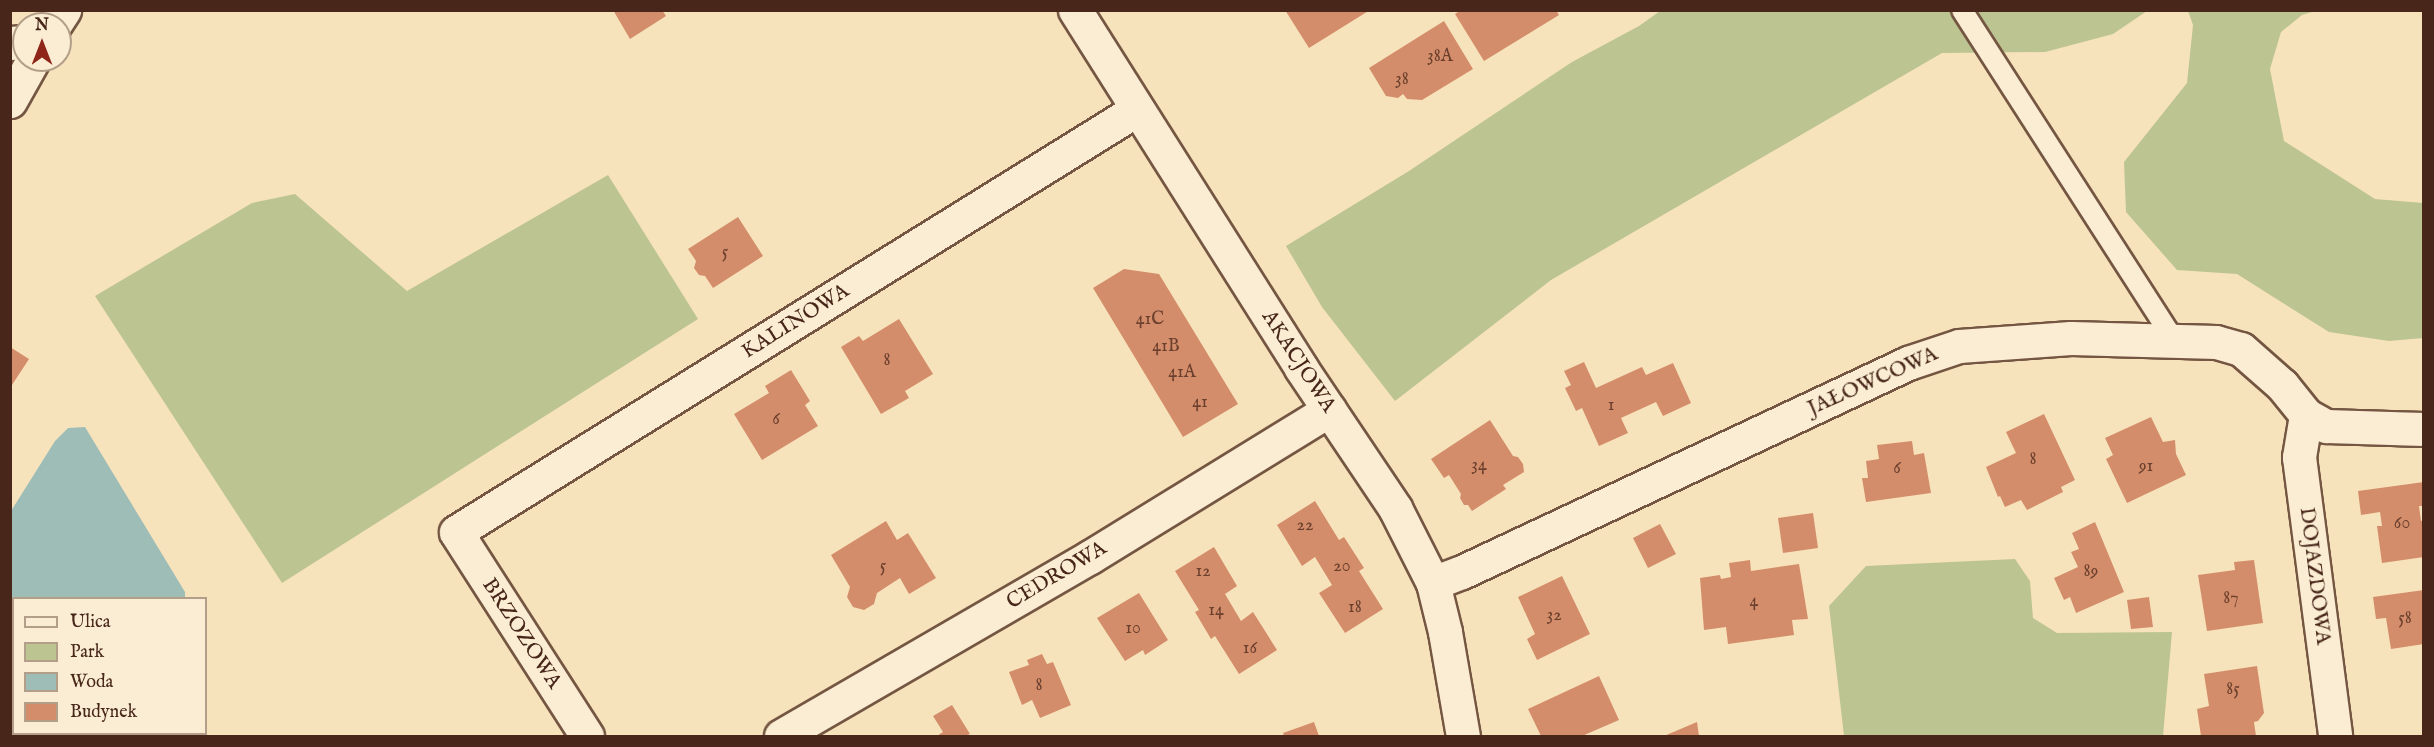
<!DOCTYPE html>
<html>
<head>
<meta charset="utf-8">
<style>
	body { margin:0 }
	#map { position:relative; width:2434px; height:747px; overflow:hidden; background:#f7e3bb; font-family:"IM FELL English",serif }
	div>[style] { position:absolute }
	.green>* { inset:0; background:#bcc491 }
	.water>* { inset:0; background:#9fbdb7 }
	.building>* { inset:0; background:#d48d6a }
	.roads { filter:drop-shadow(2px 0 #745642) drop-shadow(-2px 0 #745642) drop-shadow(0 2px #745642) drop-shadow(0 -2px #745642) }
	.lane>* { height:20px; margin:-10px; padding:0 10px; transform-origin:10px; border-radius:10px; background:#faedd3 }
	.street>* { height:33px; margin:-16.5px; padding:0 16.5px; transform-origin:16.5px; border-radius:16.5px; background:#faedd3 }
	span { translate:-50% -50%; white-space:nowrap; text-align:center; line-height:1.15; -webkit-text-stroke:4.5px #faedd3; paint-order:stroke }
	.number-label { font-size:18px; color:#6b402e }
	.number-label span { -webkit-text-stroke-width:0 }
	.street-label { font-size:21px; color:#48271a }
	.frame { position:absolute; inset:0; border:12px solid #48271a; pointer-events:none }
	.legend { position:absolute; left:12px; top:597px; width:195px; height:138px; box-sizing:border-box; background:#faedd3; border:2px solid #b39e89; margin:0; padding:8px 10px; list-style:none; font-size:18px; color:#48271a }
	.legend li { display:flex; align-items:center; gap:12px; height:30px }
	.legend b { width:30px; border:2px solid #b39e89 }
	.north { position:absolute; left:12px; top:12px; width:60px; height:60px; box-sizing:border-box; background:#faedd3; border:2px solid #b39e89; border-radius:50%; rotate:0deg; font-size:16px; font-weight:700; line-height:24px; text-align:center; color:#48271a }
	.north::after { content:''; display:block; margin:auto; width:21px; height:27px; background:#8f2418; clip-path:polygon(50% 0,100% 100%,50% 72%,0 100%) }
</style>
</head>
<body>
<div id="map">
	<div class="green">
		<i style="clip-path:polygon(1660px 11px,2147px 11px,2113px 34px,2045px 52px,1942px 53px,1551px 280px,1395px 401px,1322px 307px,1286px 246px,1409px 171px,1572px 62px,1639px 26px)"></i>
		<i style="clip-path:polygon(2188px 11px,2315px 11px,2302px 15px,2281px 32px,2270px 69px,2284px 141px,2375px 199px,2423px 203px,2423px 338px,2389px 341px,2329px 332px,2237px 274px,2177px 270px,2126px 212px,2124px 162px,2187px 83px,2193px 25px)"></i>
		<i style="clip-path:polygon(608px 175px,698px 319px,282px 583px,95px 296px,252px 203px,295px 194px,407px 291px)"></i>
		<i style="clip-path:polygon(2015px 559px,2030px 581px,2033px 618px,2057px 633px,2172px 632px,2163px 736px,1844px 736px,1829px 606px,1866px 566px)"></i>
	</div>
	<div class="water">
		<i style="clip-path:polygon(85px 427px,185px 592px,185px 598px,14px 598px,13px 653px,10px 651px,11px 511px,55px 441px,68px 428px)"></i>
	</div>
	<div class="building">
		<i style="clip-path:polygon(613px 10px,662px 10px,666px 16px,630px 39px)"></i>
		<i style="clip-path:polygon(1285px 10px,1370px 10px,1309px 48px)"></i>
		<i style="clip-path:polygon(1461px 10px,1556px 10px,1559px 15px,1484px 61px,1455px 14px)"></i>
		<i style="clip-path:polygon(1444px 21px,1473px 69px,1422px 100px,1407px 99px,1403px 94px,1398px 98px,1386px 96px,1369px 68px)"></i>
		<i style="clip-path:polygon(738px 217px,763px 256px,713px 288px,705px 276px,699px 275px,694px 268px,696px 261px,688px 249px)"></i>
		<i style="clip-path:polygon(1124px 269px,1159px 274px,1238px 404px,1183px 437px,1093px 288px)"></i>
		<i style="clip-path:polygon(899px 319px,933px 374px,905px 391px,909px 398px,881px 414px,841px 347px,859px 336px,863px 341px)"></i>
		<i style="clip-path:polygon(10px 347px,29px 359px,10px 388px)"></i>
		<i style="clip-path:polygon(1584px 362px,1596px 388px,1642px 367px,1646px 375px,1673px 363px,1691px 403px,1663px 416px,1656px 402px,1621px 418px,1628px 433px,1599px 446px,1582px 408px,1576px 411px,1565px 388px,1571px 385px,1564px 371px)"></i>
		<i style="clip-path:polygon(791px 370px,810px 401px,805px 405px,818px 426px,762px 460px,734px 414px,769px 393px,765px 386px)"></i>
		<i style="clip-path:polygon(2044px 414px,2075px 480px,2061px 487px,2063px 492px,2027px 510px,2021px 500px,2005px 507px,2000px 496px,1998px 497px,1986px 467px,2016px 453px,2006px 432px)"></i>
		<i style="clip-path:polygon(2151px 417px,2163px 442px,2175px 440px,2176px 454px,2186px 475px,2127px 503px,2106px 459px,2113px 455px,2105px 438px)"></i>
		<i style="clip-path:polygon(1490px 420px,1513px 456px,1518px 457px,1523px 464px,1524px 472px,1503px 485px,1506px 489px,1472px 511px,1468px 505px,1464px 505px,1460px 498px,1461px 494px,1449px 475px,1444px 478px,1431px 459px)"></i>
		<i style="clip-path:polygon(1912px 441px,1914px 455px,1924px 453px,1931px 493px,1866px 502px,1862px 478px,1868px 478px,1866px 461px,1879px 459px,1877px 445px)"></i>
		<i style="clip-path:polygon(2424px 482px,2424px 506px,2419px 506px,2421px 521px,2424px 520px,2424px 557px,2382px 563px,2377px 526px,2382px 526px,2380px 512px,2361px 515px,2358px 491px)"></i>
		<i style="clip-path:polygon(1315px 501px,1339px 540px,1344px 537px,1364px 568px,1359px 571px,1383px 609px,1345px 633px,1319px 593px,1332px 585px,1315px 557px,1302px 566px,1277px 525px)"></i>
		<i style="clip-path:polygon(1813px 513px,1818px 548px,1783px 553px,1778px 518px)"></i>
		<i style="clip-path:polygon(886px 521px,897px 540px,908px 533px,936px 578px,909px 594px,900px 578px,877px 593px,874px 604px,864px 610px,853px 607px,847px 597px,850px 587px,831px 555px)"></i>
		<i style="clip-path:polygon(2095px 522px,2124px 592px,2076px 613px,2070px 597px,2064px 600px,2054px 578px,2078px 567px,2071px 552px,2079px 549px,2072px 533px)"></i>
		<i style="clip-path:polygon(1660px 524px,1676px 554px,1648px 568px,1633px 538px)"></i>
		<i style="clip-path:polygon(1214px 547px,1237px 586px,1225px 594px,1241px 621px,1253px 612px,1277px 650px,1239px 674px,1215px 636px,1211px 639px,1195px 612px,1199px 610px,1175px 571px)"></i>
		<i style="clip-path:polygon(1750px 560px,1751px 571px,1799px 564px,1808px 619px,1792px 620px,1794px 635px,1728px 644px,1726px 627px,1704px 630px,1700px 578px,1720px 575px,1721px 579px,1731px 577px,1729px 563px)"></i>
		<i style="clip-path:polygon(2254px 560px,2263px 623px,2207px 631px,2198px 575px,2235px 570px,2234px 562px)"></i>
		<i style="clip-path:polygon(1562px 576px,1590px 634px,1537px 660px,1527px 639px,1535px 634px,1518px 597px)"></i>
		<i style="clip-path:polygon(2424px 590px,2424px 644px,2391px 649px,2386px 618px,2376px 619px,2373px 597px)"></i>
		<i style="clip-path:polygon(1139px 593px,1168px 640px,1145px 655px,1143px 650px,1125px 661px,1097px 618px)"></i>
		<i style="clip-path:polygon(2149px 597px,2153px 627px,2131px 629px,2127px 600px)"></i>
		<i style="clip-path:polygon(1042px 654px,1047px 664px,1053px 662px,1071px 705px,1040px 718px,1032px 700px,1022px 705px,1009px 672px,1029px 665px,1027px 660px)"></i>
		<i style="clip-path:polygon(2257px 666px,2264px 713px,2258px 721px,2254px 722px,2256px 736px,2201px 736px,2197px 709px,2209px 706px,2204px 674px)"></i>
		<i style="clip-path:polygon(1599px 676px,1619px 720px,1582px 736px,1541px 736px,1528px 709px)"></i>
		<i style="clip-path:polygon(952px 705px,970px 734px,965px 736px,937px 736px,943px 732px,933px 716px)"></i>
		<i style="clip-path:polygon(1314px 722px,1319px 736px,1284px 736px,1283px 733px)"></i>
		<i style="clip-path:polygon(1697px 722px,1699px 736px,1664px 736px)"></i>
	</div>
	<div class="roads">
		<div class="lane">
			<i style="left:1962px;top:10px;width:391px;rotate:57.3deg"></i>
		</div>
		<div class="street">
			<i style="left:1075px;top:10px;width:423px;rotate:57.7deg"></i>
			<i style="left:1301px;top:368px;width:169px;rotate:56.1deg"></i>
			<i style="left:1395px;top:508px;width:84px;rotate:63.1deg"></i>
			<i style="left:1433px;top:583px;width:50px;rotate:76.2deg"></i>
			<i style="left:1445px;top:632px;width:106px;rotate:80.2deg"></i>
			<i style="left:55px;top:24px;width:17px;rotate:-57deg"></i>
			<i style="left:10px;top:43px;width:14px;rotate:-4deg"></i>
			<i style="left:10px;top:101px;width:47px;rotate:-60.7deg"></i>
			<i style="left:2306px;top:415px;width:43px;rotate:99.5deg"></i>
			<i style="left:2299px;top:457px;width:281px;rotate:82.6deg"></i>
			<i style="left:1433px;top:583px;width:31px;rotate:-21deg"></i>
			<i style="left:1462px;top:572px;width:493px;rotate:-25.1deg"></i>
			<i style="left:1908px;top:363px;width:54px;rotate:-18.4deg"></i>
			<i style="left:1959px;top:346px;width:112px;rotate:-4.1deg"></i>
			<i style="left:2071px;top:338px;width:145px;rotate:1.6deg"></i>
			<i style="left:2216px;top:342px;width:26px;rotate:16deg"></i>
			<i style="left:2241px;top:349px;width:55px;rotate:41.3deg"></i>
			<i style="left:2282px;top:385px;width:38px;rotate:51deg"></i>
			<i style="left:2306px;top:415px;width:23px;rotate:29deg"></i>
			<i style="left:2326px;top:426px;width:98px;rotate:1.8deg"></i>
			<i style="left:587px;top:736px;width:242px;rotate:-122.7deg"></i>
			<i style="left:456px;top:532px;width:800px;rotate:-31.82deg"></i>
			<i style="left:781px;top:736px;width:357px;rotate:-30.1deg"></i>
			<i style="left:1090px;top:557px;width:281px;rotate:-31.6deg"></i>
		</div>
	</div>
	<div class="number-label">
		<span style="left:1440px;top:57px">38A</span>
		<span style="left:1402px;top:80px">38</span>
		<span style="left:725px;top:253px">5</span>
		<span style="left:1150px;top:320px">41C</span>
		<span style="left:1166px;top:347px">41B</span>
		<span style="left:887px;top:361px">8</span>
		<span style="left:1182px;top:373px">41A</span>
		<span style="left:1200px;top:403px">41</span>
		<span style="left:1611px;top:406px">1</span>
		<span style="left:776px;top:420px">6</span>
		<span style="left:2033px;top:460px">8</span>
		<span style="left:1479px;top:466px">34</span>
		<span style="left:2146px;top:467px">91</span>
		<span style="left:1897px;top:469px">6</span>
		<span style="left:2402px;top:524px">60</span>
		<span style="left:1305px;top:526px">22</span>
		<span style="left:883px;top:567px">5</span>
		<span style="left:1342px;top:567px">20</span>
		<span style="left:1203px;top:572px">12</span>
		<span style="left:2091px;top:572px">89</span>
		<span style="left:2231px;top:599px">87</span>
		<span style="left:1754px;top:602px">4</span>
		<span style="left:1355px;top:608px">18</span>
		<span style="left:1216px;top:611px">14</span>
		<span style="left:1554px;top:616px">32</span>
		<span style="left:2405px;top:619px">58</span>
		<span style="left:1133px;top:629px">10</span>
		<span style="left:1250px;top:649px">16</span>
		<span style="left:1039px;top:686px">8</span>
		<span style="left:2233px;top:690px">85</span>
	</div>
	<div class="street-label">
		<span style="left:796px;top:322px;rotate:-32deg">KALINOWA</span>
		<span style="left:1298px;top:362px;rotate:57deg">AKACJOWA</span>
		<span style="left:1873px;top:382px;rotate:-24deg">JAŁOWCOWA</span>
		<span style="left:1057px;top:576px;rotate:-31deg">CEDROWA</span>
		<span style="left:2314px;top:576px;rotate:83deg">DOJAZDOWA</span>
		<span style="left:521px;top:634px;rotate:57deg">BRZOZOWA</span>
	</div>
	<div class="frame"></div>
	<ul class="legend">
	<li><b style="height:8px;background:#faedd3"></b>Ulica</li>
	<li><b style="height:16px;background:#bcc491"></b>Park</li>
	<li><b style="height:16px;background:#9fbdb7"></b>Woda</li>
	<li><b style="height:16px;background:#d48d6a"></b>Budynek</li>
	</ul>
	<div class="north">N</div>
</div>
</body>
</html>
